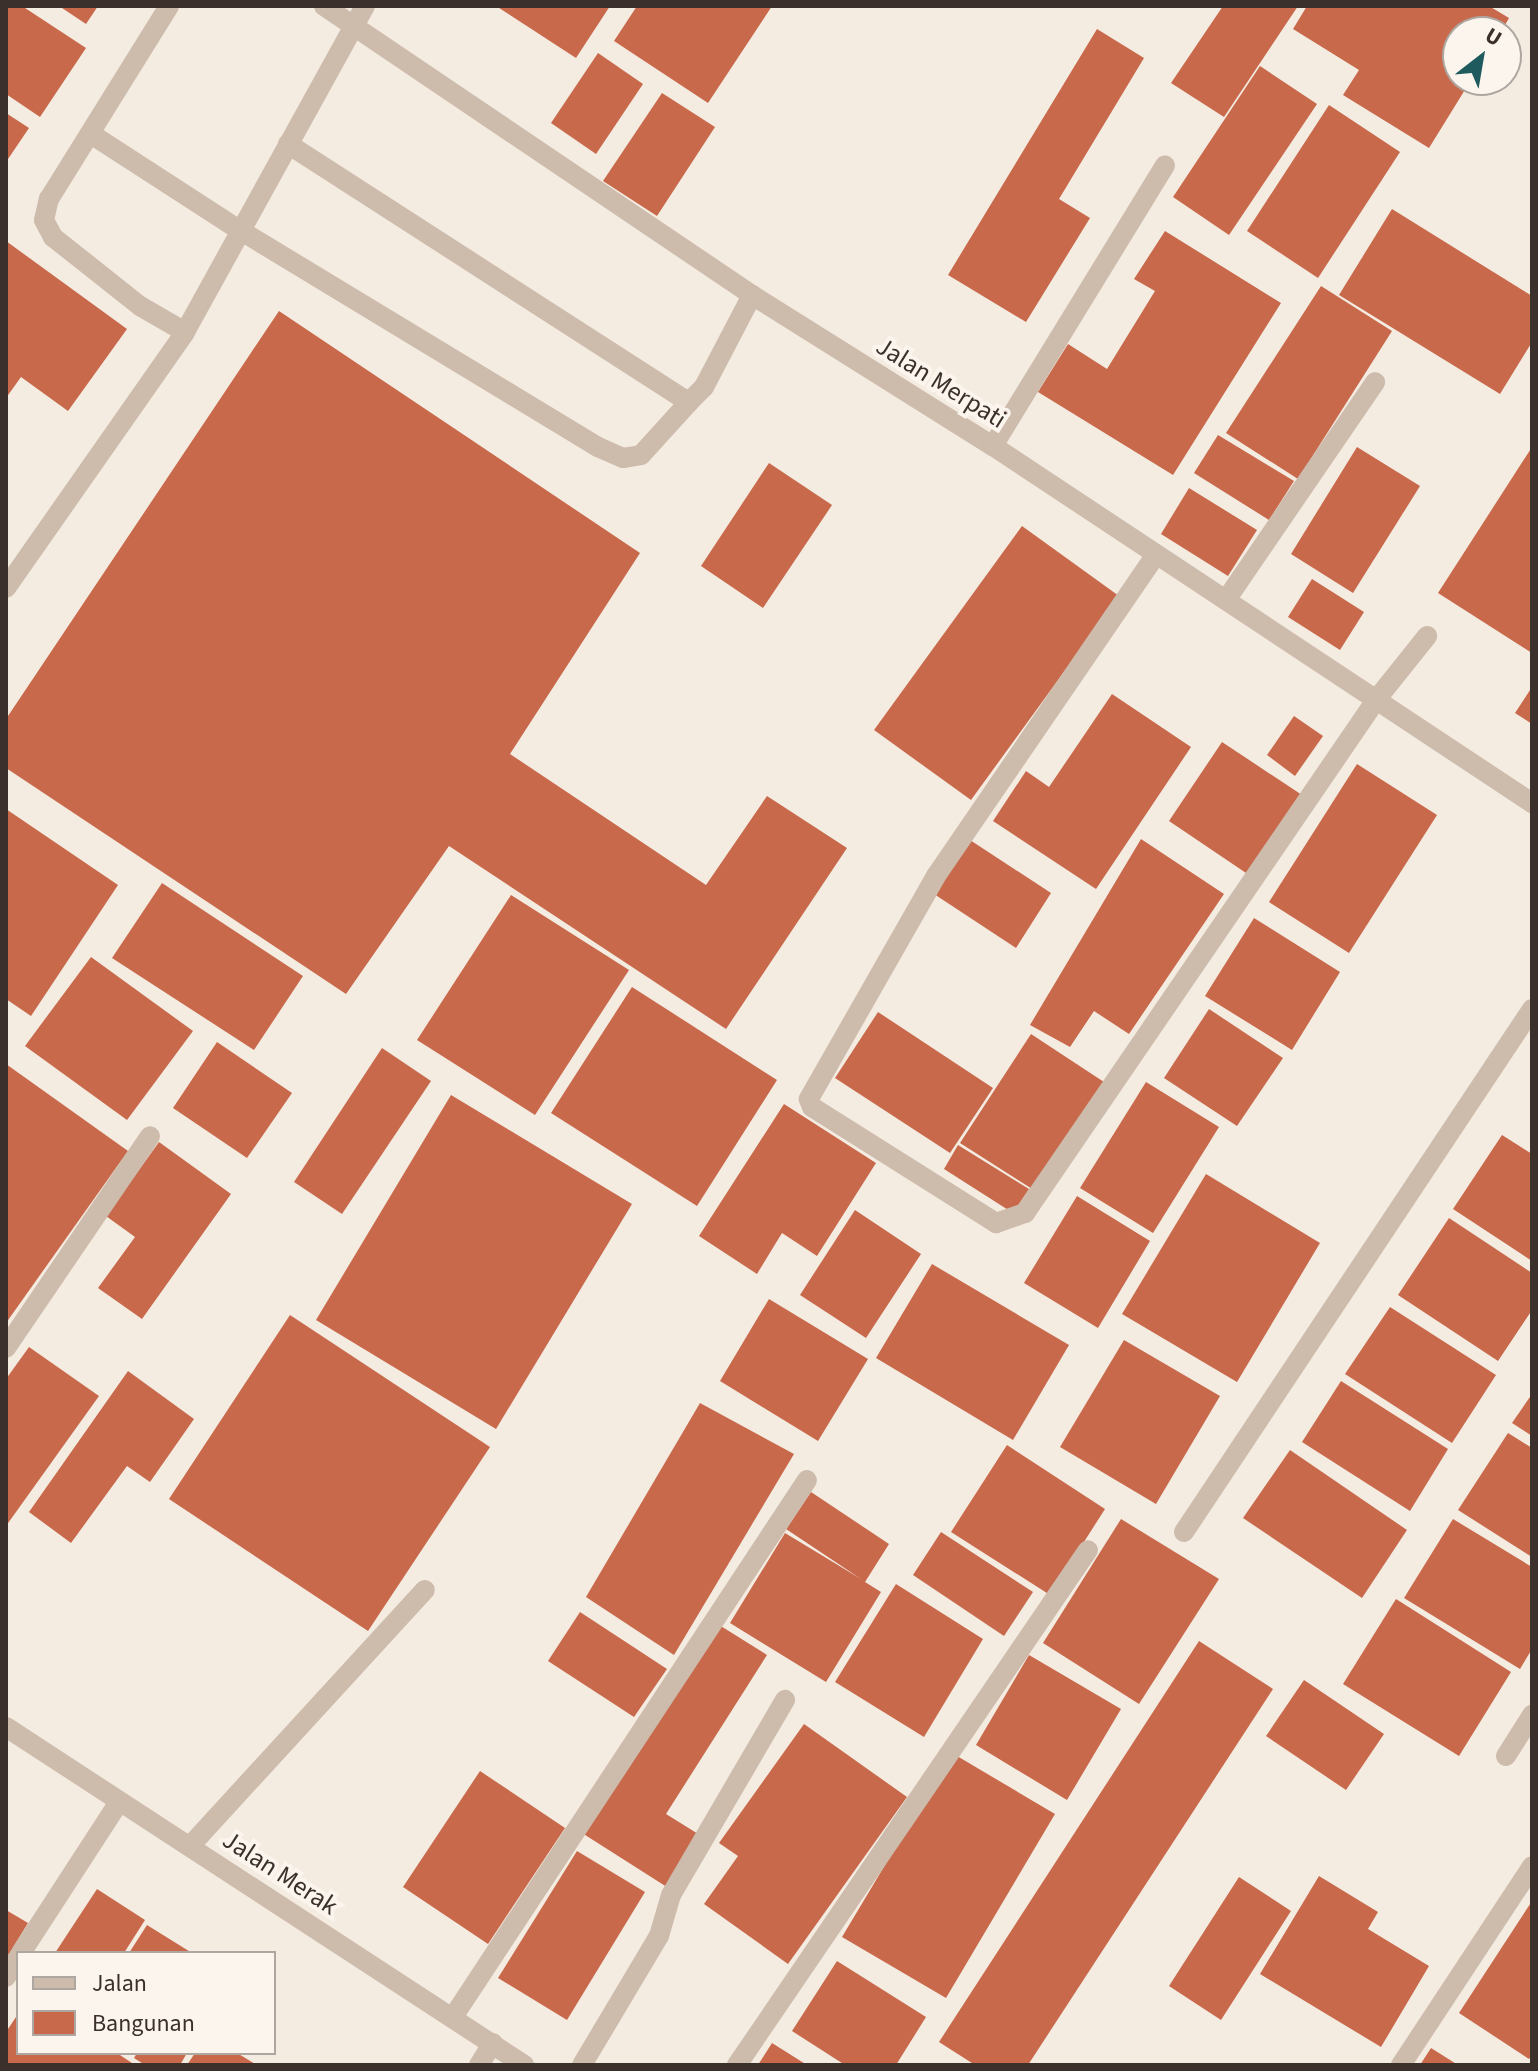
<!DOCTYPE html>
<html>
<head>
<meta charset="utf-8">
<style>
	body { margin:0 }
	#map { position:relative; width:1538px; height:2071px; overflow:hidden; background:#f4ebe1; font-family:"Source Sans 3",sans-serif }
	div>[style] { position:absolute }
	.building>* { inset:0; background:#c8694b }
	.minor>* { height:20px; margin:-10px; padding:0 10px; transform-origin:10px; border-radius:10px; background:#cdbbac }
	span { translate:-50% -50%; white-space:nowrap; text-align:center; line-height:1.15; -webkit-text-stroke:8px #fbf5ee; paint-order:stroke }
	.street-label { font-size:26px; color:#3b302b }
	.frame { position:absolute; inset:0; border:8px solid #3b302b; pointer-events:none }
	.legend { position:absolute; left:16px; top:1951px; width:260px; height:104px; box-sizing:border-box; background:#fbf5ee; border:2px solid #aea6a0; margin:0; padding:10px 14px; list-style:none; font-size:24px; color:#3b302b }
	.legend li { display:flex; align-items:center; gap:16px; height:40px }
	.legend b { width:40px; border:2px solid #aea6a0 }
	.north { position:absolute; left:1442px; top:16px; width:80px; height:80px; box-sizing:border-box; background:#fbf5ee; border:2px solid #aea6a0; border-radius:50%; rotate:31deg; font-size:22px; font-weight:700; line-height:32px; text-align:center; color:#3b302b }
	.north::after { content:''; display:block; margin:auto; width:28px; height:36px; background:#1f5a5e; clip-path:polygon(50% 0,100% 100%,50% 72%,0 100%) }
</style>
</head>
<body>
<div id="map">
	<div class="building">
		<i style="clip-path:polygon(6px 6px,22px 6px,86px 48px,40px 117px,6px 94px)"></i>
		<i style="clip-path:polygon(59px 6px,98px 6px,86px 24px)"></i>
		<i style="clip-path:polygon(496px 6px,610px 6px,576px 58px)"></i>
		<i style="clip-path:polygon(637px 6px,772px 6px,708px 103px,614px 41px)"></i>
		<i style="clip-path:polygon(1223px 6px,1298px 6px,1224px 117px,1171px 83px)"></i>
		<i style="clip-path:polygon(1307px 6px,1489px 6px,1509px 18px,1501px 32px,1458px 32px,1458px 80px,1471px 80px,1429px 148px,1343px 95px,1359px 70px,1293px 29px)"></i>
		<i style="clip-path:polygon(1097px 29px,1144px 58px,1059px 199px,1090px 218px,1026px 322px,948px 275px)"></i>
		<i style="clip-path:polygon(598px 53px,643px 84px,596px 154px,551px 123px)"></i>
		<i style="clip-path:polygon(1260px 66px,1317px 104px,1229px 235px,1173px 197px)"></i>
		<i style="clip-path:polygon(662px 93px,715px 127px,657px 216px,603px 181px)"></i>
		<i style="clip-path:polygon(1329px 105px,1400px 152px,1318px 278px,1247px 231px)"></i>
		<i style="clip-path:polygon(6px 113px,29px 128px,6px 162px)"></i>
		<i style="clip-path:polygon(1392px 209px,1532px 296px,1532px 342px,1500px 394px,1339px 295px)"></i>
		<i style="clip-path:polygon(1165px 231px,1281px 303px,1173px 475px,1038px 392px,1068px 344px,1107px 369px,1155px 291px,1134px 279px)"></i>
		<i style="clip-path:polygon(6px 241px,127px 329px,68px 411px,21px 377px,6px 398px)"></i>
		<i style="clip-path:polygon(1321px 286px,1392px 331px,1298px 479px,1226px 433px)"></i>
		<i style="clip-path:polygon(279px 311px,640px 553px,510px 754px,706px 885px,767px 796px,847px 848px,726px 1029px,449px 846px,346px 994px,6px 768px,6px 719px)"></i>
		<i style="clip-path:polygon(1218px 435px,1294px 481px,1269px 520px,1194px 473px)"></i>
		<i style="clip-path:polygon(1357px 447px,1420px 486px,1353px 593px,1291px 554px)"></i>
		<i style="clip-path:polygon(1532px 447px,1532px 653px,1438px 593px)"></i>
		<i style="clip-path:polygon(769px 463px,832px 505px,763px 608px,701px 566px)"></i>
		<i style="clip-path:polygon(1189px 488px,1257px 530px,1228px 576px,1161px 534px)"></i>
		<i style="clip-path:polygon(1022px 526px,1119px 596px,971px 800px,874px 730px)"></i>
		<i style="clip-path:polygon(1312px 579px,1364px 612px,1340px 650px,1288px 617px)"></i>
		<i style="clip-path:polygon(1532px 687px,1532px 724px,1515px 713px)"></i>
		<i style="clip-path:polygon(1112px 694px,1191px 747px,1096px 889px,993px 821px,1026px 771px,1049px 787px)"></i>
		<i style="clip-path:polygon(1294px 716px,1323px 736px,1295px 776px,1267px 755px)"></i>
		<i style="clip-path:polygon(1222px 742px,1302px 795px,1249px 875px,1169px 821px)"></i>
		<i style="clip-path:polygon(1357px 764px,1437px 815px,1349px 953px,1269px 902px)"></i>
		<i style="clip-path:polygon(6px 809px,118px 885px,31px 1016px,6px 999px)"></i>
		<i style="clip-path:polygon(1141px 839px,1224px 894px,1129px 1034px,1094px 1011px,1070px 1047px,1030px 1025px)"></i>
		<i style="clip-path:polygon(970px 840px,1051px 893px,1016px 948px,934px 894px)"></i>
		<i style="clip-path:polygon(162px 883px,303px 976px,254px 1050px,112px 958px)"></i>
		<i style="clip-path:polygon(511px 895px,629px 970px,535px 1115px,417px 1040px)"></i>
		<i style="clip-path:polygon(1254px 918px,1340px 972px,1292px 1050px,1205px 996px)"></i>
		<i style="clip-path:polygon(91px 957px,193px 1031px,127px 1120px,25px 1046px)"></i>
		<i style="clip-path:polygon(632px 987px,777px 1080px,697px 1206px,551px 1113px)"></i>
		<i style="clip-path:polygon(1209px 1009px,1283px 1058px,1237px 1126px,1164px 1078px)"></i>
		<i style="clip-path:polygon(878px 1012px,993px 1088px,950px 1153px,835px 1078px)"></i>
		<i style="clip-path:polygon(1031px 1034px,1107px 1084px,1037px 1192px,960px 1143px)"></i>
		<i style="clip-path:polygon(217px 1042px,292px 1093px,247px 1158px,173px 1108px)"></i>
		<i style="clip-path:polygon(382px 1048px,431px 1081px,342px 1214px,294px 1182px)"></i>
		<i style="clip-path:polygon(6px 1064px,128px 1151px,6px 1323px)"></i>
		<i style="clip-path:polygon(1146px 1082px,1219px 1127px,1153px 1233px,1080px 1188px)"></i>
		<i style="clip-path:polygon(451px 1095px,632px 1204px,496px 1429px,316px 1320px)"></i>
		<i style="clip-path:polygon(784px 1104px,876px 1163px,817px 1256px,782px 1233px,757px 1274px,699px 1236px)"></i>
		<i style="clip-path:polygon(1502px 1135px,1532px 1154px,1532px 1261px,1453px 1209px)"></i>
		<i style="clip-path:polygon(159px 1142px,231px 1194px,142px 1319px,98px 1288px,135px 1237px,106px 1216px)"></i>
		<i style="clip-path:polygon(958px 1145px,1029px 1189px,1013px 1213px,944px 1169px)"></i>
		<i style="clip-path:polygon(1206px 1174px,1320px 1243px,1237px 1382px,1122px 1314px)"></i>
		<i style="clip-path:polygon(1077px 1196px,1150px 1241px,1098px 1328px,1024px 1283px)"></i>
		<i style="clip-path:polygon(855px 1210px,921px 1254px,866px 1338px,800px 1295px)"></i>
		<i style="clip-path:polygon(1449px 1218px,1532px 1273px,1532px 1310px,1498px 1361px,1398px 1295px)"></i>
		<i style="clip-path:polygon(932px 1264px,1069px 1345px,1013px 1440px,876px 1358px)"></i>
		<i style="clip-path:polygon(769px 1299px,868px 1359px,818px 1441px,720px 1381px)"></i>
		<i style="clip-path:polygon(1390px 1307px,1496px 1375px,1452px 1443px,1345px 1374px)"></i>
		<i style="clip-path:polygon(290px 1315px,490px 1447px,368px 1631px,169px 1499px)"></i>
		<i style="clip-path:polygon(1124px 1340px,1220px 1396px,1156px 1504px,1060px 1447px)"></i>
		<i style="clip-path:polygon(29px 1347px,99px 1396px,6px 1526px,6px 1379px)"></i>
		<i style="clip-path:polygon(128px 1371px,194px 1419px,150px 1482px,127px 1466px,71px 1543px,29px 1512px)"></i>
		<i style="clip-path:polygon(1341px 1381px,1448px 1449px,1410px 1511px,1302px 1442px)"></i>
		<i style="clip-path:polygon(1532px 1394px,1532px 1436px,1512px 1423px)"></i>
		<i style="clip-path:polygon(700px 1403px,794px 1454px,674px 1655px,586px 1597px)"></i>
		<i style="clip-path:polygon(1508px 1433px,1532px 1448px,1532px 1557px,1458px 1510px)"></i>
		<i style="clip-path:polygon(1007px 1445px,1105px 1509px,1050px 1595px,951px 1532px)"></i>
		<i style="clip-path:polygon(1290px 1450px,1407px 1530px,1362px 1598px,1243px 1518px)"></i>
		<i style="clip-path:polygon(811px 1492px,889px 1544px,865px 1582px,881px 1592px,826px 1682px,730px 1623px,785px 1533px,861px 1579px,786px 1529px)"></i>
		<i style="clip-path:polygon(1121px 1519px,1219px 1579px,1139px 1704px,1043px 1643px)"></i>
		<i style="clip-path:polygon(1453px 1519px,1532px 1567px,1532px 1649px,1520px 1669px,1404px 1598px)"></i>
		<i style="clip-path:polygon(941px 1532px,1033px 1592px,1004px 1636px,913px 1575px)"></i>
		<i style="clip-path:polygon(896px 1584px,983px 1639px,924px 1737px,835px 1682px)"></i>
		<i style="clip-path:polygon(1396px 1599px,1511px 1672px,1459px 1756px,1343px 1684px)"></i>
		<i style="clip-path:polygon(580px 1612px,667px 1669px,634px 1717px,548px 1661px)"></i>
		<i style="clip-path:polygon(716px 1623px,767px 1655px,666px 1814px,703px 1837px,670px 1889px,582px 1833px)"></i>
		<i style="clip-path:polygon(1199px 1641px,1273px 1689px,1028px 2065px,975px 2065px,939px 2042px)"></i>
		<i style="clip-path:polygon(1029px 1655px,1121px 1709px,1067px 1800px,976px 1745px)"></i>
		<i style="clip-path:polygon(1304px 1680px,1384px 1734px,1346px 1790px,1266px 1736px)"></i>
		<i style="clip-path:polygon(804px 1724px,907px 1797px,788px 1964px,704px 1904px,738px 1856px,719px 1843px)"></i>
		<i style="clip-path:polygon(952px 1753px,1055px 1814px,946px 1998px,842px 1937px)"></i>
		<i style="clip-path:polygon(480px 1771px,565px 1828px,488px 1944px,403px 1887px)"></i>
		<i style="clip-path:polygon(577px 1851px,645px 1892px,567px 2020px,498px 1978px)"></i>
		<i style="clip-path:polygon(1319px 1876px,1378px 1912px,1368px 1929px,1429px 1966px,1381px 2047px,1260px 1974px)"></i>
		<i style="clip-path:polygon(1239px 1877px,1291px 1911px,1221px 2020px,1169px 1986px)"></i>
		<i style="clip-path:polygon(97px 1889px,145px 1920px,124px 1953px,55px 1953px)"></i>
		<i style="clip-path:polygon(1532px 1901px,1532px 2055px,1529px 2059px,1459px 2013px)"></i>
		<i style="clip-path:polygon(6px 1910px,28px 1923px,6px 1959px)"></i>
		<i style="clip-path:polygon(147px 1925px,192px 1953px,129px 1953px)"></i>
		<i style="clip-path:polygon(837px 1961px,926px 2017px,896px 2065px,845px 2065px,792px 2031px)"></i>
		<i style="clip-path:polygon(18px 2014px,18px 2053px,117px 2053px,135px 2065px,6px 2065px,6px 2032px)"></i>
		<i style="clip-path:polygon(772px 2043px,807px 2065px,758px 2065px)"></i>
		<i style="clip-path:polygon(1431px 2048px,1458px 2065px,1420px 2065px)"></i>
		<i style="clip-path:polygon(137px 2053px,187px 2053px,180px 2065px,145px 2065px,134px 2058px)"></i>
		<i style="clip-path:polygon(195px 2053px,237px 2053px,257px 2065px,187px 2065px)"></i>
	</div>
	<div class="minor">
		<i style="left:324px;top:6px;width:516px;rotate:34.03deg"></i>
		<i style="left:752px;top:295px;width:284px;rotate:32.1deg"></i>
		<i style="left:993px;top:446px;width:647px;rotate:33.52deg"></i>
		<i style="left:91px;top:134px;width:175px;rotate:32.9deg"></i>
		<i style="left:238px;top:229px;width:421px;rotate:31.2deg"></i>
		<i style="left:598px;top:447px;width:27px;rotate:24deg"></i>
		<i style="left:623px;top:458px;width:18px;rotate:-9deg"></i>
		<i style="left:641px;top:455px;width:72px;rotate:-47.8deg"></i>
		<i style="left:288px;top:144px;width:477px;rotate:32.8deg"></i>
		<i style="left:689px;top:402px;width:21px;rotate:-45deg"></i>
		<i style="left:704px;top:387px;width:104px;rotate:-62.4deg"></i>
		<i style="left:185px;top:332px;width:372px;rotate:-61.1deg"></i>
		<i style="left:993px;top:446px;width:329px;rotate:-58.5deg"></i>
		<i style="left:1155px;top:556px;width:388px;rotate:124.4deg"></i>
		<i style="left:936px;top:876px;width:257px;rotate:119.7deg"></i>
		<i style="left:809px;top:1099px;width:9px;rotate:69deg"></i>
		<i style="left:812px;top:1107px;width:218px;rotate:32.2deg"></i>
		<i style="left:996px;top:1223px;width:31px;rotate:-19deg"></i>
		<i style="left:1025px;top:1213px;width:622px;rotate:-55.62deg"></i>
		<i style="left:1376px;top:700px;width:82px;rotate:-51.4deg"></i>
		<i style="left:6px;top:588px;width:312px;rotate:-55deg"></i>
		<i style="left:185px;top:332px;width:52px;rotate:-150deg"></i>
		<i style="left:140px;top:306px;width:111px;rotate:-141.6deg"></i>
		<i style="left:53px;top:237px;width:19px;rotate:-118deg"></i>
		<i style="left:44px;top:220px;width:22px;rotate:-77deg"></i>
		<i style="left:49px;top:199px;width:227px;rotate:-58.1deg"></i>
		<i style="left:1226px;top:600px;width:264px;rotate:-55.6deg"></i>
		<i style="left:6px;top:1348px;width:256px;rotate:-55.8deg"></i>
		<i style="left:1184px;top:1532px;width:628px;rotate:-56.36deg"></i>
		<i style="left:6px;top:1727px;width:619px;rotate:33.12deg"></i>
		<i style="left:1506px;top:1756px;width:49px;rotate:-57.6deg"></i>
		<i style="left:191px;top:1845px;width:346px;rotate:-47.5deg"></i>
		<i style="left:21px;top:1953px;width:180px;rotate:-57deg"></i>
		<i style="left:6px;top:1977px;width:22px;rotate:-58deg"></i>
		<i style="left:453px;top:2017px;width:643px;rotate:-56.61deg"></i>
		<i style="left:479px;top:2065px;width:26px;rotate:-58deg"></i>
		<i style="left:582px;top:2065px;width:150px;rotate:-59.2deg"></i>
		<i style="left:659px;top:1936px;width:43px;rotate:-73.7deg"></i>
		<i style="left:671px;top:1895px;width:226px;rotate:-59.7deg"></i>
		<i style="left:737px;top:2065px;width:623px;rotate:-55.72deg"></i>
		<i style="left:1401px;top:2065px;width:238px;rotate:-56.6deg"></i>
	</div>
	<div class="street-label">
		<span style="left:941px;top:383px;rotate:32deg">Jalan Merpati</span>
		<span style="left:280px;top:1873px;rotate:33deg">Jalan Merak</span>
	</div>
	<div class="frame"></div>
	<ul class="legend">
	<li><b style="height:10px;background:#cdbbac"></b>Jalan</li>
	<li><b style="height:22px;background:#c8694b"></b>Bangunan</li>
	</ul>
	<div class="north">U</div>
</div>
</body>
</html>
